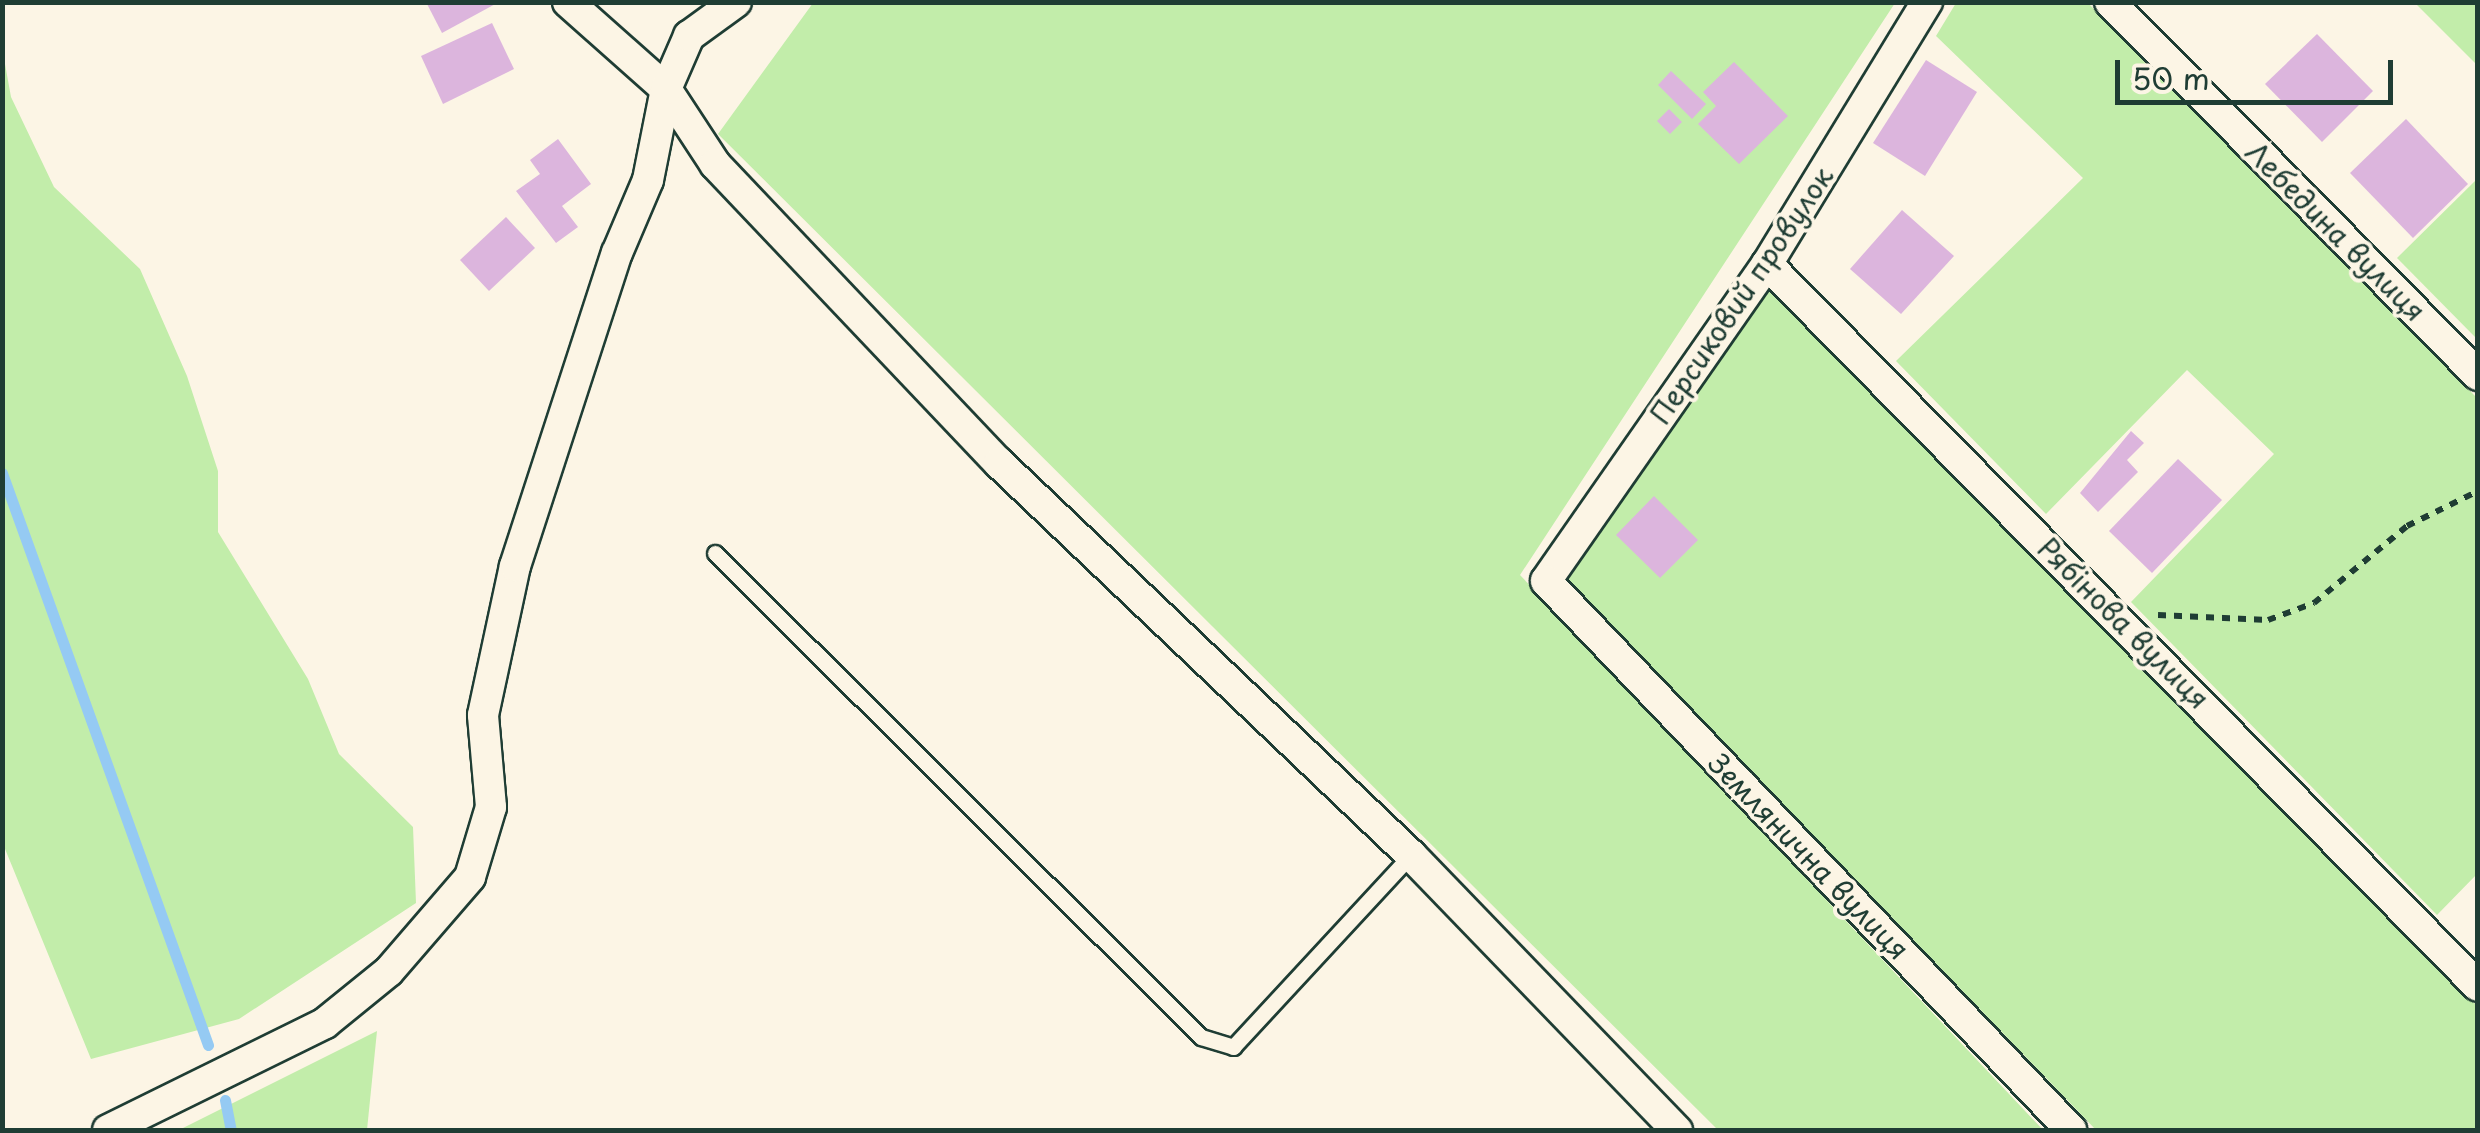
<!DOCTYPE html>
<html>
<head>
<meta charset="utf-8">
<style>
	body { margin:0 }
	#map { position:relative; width:2480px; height:1133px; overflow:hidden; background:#fcf5e5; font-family:"Playpen Sans",sans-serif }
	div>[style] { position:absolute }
	.green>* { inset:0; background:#c2edaa }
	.stream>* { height:11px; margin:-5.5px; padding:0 5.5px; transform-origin:5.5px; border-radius:5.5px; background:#95caf3 }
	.building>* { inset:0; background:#dcb5dd }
	.path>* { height:6px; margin-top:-3px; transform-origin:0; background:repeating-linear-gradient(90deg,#1f3d34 0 8px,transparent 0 16px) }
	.roads { filter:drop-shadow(2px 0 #1f3d34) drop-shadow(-2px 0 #1f3d34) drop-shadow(0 2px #1f3d34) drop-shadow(0 -2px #1f3d34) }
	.lane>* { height:15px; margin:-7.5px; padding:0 7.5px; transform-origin:7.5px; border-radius:7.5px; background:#fcf5e5 }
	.street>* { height:30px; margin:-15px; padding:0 15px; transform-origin:15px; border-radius:15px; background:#fcf5e5 }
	span { translate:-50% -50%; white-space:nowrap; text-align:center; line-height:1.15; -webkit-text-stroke:8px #fcf5e5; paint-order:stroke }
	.street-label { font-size:28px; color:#1f3d34 }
	.frame { position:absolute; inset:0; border:5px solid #1f3d34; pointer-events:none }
	.scale { position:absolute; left:2115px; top:60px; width:278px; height:45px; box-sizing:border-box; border:5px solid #1f3d34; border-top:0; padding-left:12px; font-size:30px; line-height:35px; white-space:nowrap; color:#1f3d34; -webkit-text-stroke:8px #fcf5e5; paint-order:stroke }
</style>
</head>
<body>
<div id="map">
	<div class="green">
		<i style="clip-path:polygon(813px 3px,1895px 3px,1520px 575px,2043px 1130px,1718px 1130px,718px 134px)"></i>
		<i style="clip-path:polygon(1956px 3px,2088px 3px,2477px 398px,2477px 874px,2437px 915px,2131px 602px,2274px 454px,2187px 370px,2046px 514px,1896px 361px,2083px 178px,1936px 36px)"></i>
		<i style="clip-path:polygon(2415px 3px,2477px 3px,2477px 65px)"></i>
		<i style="clip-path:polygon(3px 53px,11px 97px,54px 187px,140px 269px,187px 376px,218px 471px,218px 532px,308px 679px,339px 754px,413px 827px,416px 903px,239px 1019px,91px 1059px,3px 844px)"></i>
		<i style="clip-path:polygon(2477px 179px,2477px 339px,2397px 258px)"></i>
		<i style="clip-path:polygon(1768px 286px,2477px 1006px,2477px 1130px,2096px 1130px,1566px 578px)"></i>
		<i style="clip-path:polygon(377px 1031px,367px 1130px,179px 1130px)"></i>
	</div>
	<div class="stream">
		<i style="left:2px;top:473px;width:608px;rotate:70.19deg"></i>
		<i style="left:225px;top:1100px;width:31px;rotate:79deg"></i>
	</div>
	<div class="building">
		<i style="clip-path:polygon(426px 2px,499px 2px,442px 33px)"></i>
		<i style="clip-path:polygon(492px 23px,514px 69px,443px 104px,421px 56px)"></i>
		<i style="clip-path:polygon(2317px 34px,2373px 91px,2322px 142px,2265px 84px)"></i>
		<i style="clip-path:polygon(1926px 60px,1977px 92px,1925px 176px,1873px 143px)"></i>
		<i style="clip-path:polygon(1734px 62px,1788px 116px,1739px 164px,1698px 124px,1716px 106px,1703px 92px)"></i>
		<i style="clip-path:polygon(1671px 71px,1706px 104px,1692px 119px,1658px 85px)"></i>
		<i style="clip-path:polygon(1669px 109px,1682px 122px,1670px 134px,1657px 121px)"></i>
		<i style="clip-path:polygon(2406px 119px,2468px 184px,2413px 238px,2350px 173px)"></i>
		<i style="clip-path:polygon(558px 139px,591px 184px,562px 206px,578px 227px,556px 243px,516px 191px,540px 174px,530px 160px)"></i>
		<i style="clip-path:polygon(1902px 210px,1954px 256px,1901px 314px,1850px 269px)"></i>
		<i style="clip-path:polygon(506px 217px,535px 248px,489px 291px,460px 260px)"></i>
		<i style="clip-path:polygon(2131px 431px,2144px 443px,2127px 460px,2138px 472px,2098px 512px,2080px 493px)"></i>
		<i style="clip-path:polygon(2178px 459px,2222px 500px,2152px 573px,2109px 531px)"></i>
		<i style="clip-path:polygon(1654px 496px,1698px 540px,1660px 578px,1616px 535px)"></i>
	</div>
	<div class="path">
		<i style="left:2158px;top:615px;width:110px;rotate:2.6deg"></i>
		<i style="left:2268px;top:620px;width:49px;rotate:-20.3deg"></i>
		<i style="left:2314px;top:603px;width:121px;rotate:-39.6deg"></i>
		<i style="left:2407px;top:526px;width:79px;rotate:-26.2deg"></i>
	</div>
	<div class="roads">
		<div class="lane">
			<i style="left:715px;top:553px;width:686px;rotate:44.88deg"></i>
			<i style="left:1201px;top:1037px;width:34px;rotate:17deg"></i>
			<i style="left:1233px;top:1047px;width:262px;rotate:-47.2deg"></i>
		</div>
		<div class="street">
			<i style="left:568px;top:2px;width:131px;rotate:41.6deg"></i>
			<i style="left:666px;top:89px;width:90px;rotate:56.8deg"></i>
			<i style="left:715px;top:164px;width:412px;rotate:46.5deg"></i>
			<i style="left:999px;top:463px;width:569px;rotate:43.58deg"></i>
			<i style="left:1411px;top:855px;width:383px;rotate:46deg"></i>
			<i style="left:1927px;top:2px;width:307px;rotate:121.4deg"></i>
			<i style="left:1767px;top:264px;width:386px;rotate:124.9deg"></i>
			<i style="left:1546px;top:581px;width:760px;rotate:46.28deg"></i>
			<i style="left:2110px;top:2px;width:524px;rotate:45.39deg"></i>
			<i style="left:1767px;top:264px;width:1013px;rotate:45.44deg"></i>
			<i style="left:108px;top:1130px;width:242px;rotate:-26.2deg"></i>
			<i style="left:325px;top:1023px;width:82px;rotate:-39.1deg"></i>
			<i style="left:389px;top:971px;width:124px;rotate:-49.2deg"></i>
			<i style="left:470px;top:877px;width:73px;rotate:-73.3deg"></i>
			<i style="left:491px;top:807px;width:92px;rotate:-95deg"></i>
			<i style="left:483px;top:715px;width:152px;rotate:-77.9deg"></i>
			<i style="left:515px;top:566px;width:329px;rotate:-72deg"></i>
			<i style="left:617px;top:253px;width:79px;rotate:-67deg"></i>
			<i style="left:648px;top:180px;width:93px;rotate:-78.8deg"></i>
			<i style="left:666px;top:89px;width:58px;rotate:-66.5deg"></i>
			<i style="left:689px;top:36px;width:58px;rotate:-35.9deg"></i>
		</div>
	</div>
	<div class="street-label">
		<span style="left:2336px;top:231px;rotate:45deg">Лебедина вулиця</span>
		<span style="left:1741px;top:295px;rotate:-56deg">Персиковий провулок</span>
		<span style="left:2124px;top:623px;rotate:45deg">Рябінова вулиця</span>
		<span style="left:1809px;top:856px;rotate:46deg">Землянична вулиця</span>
	</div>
	<div class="frame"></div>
	<div class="scale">50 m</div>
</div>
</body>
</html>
